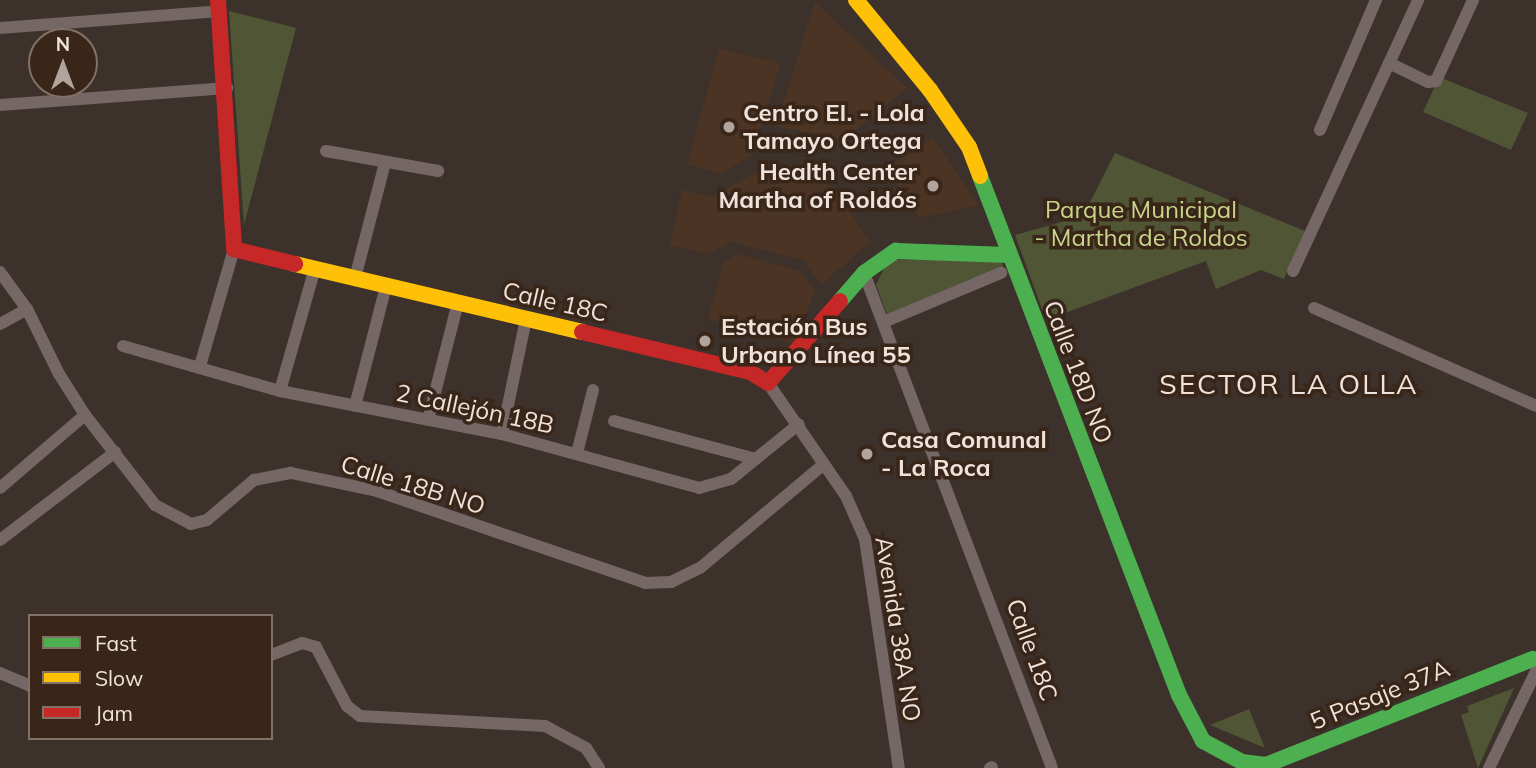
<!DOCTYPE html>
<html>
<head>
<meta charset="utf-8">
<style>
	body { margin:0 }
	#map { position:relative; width:1536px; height:768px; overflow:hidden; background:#3c312b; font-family:Mulish,sans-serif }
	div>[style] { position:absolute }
	.built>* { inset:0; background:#4c3424 }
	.green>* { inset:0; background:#505535 }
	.street>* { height:12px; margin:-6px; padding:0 6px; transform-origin:6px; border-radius:6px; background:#746766 }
	.fast>* { height:16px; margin:-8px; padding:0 8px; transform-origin:8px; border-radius:8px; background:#4caf50 }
	.slow>* { height:16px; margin:-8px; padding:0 8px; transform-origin:8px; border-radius:8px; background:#ffc107 }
	.jam>* { height:16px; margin:-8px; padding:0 8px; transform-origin:8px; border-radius:8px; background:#c62828 }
	.dots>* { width:19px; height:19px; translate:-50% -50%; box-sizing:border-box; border:4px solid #392619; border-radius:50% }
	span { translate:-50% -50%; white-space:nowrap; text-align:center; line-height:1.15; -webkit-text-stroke:7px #392619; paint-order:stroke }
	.poi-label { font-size:24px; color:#efe2da; font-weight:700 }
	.left { translate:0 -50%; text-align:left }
	.right { translate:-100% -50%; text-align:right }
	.park-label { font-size:24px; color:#c7d68a }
	.street-label { font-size:24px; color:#efe2da }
	.quarter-label { font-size:28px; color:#efe2da; letter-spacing:2px }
	.legend { position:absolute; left:28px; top:614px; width:245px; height:126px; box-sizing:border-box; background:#392619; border:2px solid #827166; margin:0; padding:9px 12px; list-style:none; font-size:21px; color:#efe2da }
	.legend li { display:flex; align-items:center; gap:14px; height:35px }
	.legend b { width:35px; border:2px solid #827166 }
	.north { position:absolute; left:28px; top:28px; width:70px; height:70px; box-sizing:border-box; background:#392619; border:2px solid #827166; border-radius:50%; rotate:0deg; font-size:19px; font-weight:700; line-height:28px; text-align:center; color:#efe2da }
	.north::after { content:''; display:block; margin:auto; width:24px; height:32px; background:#b0a49d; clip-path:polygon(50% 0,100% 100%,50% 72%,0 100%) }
</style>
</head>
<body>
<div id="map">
	<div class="built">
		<i style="clip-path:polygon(815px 2px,907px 88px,844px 140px,776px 126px)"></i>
		<i style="clip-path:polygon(719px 48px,781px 63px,751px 156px,719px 174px,687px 164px)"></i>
		<i style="clip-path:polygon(933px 138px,979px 205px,919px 218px,888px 168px)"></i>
		<i style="clip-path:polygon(764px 168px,833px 186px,870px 242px,821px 285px,805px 261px,733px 242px,706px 254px,670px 245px,682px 190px,711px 197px)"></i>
		<i style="clip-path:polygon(737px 254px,798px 270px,815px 289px,795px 344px,708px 319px,723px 263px)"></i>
	</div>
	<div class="green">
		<i style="clip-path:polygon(229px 11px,296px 28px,244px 225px)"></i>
		<i style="clip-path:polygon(1439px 77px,1528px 113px,1511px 150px,1423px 112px)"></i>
		<i style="clip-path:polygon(1115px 153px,1305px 231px,1284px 279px,1261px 270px,1216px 289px,1206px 261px,1046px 320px,1015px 235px,1083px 216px)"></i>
		<i style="clip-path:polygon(1000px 258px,1005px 271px,888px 317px,876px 285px,888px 260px)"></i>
		<i style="clip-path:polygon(1514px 688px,1478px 768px,1461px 715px,1469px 712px,1467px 706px)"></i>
		<i style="clip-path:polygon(1249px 709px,1265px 748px,1210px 725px)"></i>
	</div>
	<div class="street">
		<i style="left:0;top:28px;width:220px;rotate:-4.4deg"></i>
		<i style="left:1389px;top:63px;width:43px;rotate:26deg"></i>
		<i style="left:1428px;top:82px;width:8px;rotate:-7deg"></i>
		<i style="left:1436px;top:81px;width:89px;rotate:-65.4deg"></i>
		<i style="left:0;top:105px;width:228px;rotate:-4.3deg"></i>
		<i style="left:1320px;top:130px;width:142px;rotate:-66.7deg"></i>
		<i style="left:326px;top:151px;width:114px;rotate:10.1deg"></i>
		<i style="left:1293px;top:271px;width:298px;rotate:-65.2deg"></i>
		<i style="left:0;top:272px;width:46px;rotate:53.9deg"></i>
		<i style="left:27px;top:309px;width:72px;rotate:63.8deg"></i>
		<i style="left:59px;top:374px;width:49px;rotate:57.6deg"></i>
		<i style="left:85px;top:415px;width:114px;rotate:52.1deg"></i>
		<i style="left:155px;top:505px;width:41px;rotate:27.8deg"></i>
		<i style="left:191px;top:524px;width:16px;rotate:-14deg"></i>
		<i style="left:207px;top:520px;width:62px;rotate:-40.4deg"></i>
		<i style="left:254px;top:480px;width:38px;rotate:-11deg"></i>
		<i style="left:291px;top:473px;width:88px;rotate:11.8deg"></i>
		<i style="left:377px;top:491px;width:283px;rotate:18.9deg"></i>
		<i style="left:645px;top:583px;width:26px;rotate:-2deg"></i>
		<i style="left:671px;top:582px;width:32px;rotate:-26deg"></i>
		<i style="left:700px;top:568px;width:162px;rotate:-40deg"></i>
		<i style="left:864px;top:273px;width:529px;rotate:69.2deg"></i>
		<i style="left:355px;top:278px;width:119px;rotate:-75.4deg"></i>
		<i style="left:1314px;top:308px;width:243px;rotate:23.8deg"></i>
		<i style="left:886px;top:321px;width:125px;rotate:-22.7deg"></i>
		<i style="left:0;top:324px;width:31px;rotate:-29deg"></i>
		<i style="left:123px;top:346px;width:163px;rotate:16deg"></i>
		<i style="left:280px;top:391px;width:226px;rotate:11deg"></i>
		<i style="left:502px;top:434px;width:204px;rotate:15.3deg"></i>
		<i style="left:699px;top:488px;width:33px;rotate:-16deg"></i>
		<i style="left:731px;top:479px;width:87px;rotate:-39deg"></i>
		<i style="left:200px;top:366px;width:122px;rotate:-73.8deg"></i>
		<i style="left:768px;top:383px;width:137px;rotate:55.4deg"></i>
		<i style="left:846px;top:496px;width:47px;rotate:66.2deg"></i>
		<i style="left:865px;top:539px;width:232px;rotate:81.6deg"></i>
		<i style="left:280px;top:391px;width:128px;rotate:-74.1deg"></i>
		<i style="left:355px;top:406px;width:124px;rotate:-75.5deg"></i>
		<i style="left:428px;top:420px;width:122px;rotate:-75.7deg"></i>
		<i style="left:614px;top:421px;width:143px;rotate:15deg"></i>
		<i style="left:502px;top:434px;width:117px;rotate:-78.2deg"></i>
		<i style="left:577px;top:453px;width:65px;rotate:-75.7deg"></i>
		<i style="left:0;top:488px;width:112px;rotate:-40.7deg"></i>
		<i style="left:0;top:540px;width:145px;rotate:-37.4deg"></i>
		<i style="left:271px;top:655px;width:33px;rotate:-21deg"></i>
		<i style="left:302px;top:643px;width:15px;rotate:16deg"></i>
		<i style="left:316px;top:647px;width:67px;rotate:62.3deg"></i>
		<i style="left:347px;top:706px;width:16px;rotate:38deg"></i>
		<i style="left:360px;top:716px;width:185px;rotate:3.1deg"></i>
		<i style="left:545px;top:726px;width:47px;rotate:28.2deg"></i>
		<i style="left:586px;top:748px;width:24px;rotate:57deg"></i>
		<i style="left:0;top:673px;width:33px;rotate:23deg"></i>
		<i style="left:990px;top:768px;width:2px;rotate:-27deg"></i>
		<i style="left:1489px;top:768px;width:108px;rotate:-64.1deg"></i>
	</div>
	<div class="fast">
		<i style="left:980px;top:176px;width:556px;rotate:69.02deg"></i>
		<i style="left:1179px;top:695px;width:52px;rotate:62.4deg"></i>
		<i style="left:1203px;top:741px;width:44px;rotate:28.3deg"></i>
		<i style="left:1242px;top:762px;width:24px;rotate:7deg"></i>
		<i style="left:1266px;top:765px;width:287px;rotate:-21.7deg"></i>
		<i style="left:840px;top:301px;width:37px;rotate:-49deg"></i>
		<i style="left:864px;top:273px;width:39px;rotate:-35deg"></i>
		<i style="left:896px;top:251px;width:112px;rotate:2deg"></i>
	</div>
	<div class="slow">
		<i style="left:856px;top:0;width:117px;rotate:50.6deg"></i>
		<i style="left:930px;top:90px;width:69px;rotate:55.6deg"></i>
		<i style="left:969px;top:147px;width:31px;rotate:69deg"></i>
		<i style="left:295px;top:264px;width:295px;rotate:13.3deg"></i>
	</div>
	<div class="jam">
		<i style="left:218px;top:0;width:250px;rotate:86.3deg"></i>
		<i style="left:234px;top:249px;width:63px;rotate:13.8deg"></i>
		<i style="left:582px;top:332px;width:173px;rotate:13.4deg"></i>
		<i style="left:750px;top:372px;width:21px;rotate:31deg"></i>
		<i style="left:768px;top:383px;width:109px;rotate:-48.7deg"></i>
	</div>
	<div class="dots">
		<i style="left:729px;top:127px;background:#b0a49d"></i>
		<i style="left:933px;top:186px;background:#b0a49d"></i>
		<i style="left:705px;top:341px;background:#b0a49d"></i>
		<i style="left:867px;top:454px;background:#b0a49d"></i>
	</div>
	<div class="poi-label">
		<span class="left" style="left:743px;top:127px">Centro EI. - Lola<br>Tamayo Ortega</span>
		<span class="right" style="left:917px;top:186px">Health Center<br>Martha of Roldós</span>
		<span class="left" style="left:721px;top:341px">Estación Bus<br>Urbano Línea 55</span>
		<span class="left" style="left:881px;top:454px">Casa Comunal<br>- La Roca</span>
	</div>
	<div class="park-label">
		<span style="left:1141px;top:224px">Parque Municipal<br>- Martha de Roldos</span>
	</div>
	<div class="street-label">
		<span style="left:555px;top:302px;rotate:13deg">Calle 18C</span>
		<span style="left:1078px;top:372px;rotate:69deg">Calle 18D NO</span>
		<span style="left:475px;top:409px;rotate:12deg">2 Callejón 18B</span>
		<span style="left:413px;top:485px;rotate:17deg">Calle 18B NO</span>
		<span style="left:898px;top:629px;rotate:81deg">Avenida 38A NO</span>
		<span style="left:1032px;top:650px;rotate:70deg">Calle 18C</span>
		<span style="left:1380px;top:695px;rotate:-22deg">5 Pasaje 37A</span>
	</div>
	<div class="quarter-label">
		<span style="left:1289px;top:384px">SECTOR LA OLLA</span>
	</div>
	<ul class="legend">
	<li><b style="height:9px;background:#4caf50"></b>Fast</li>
	<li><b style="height:9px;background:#ffc107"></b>Slow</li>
	<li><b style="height:9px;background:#c62828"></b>Jam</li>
	</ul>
	<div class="north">N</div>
</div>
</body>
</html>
